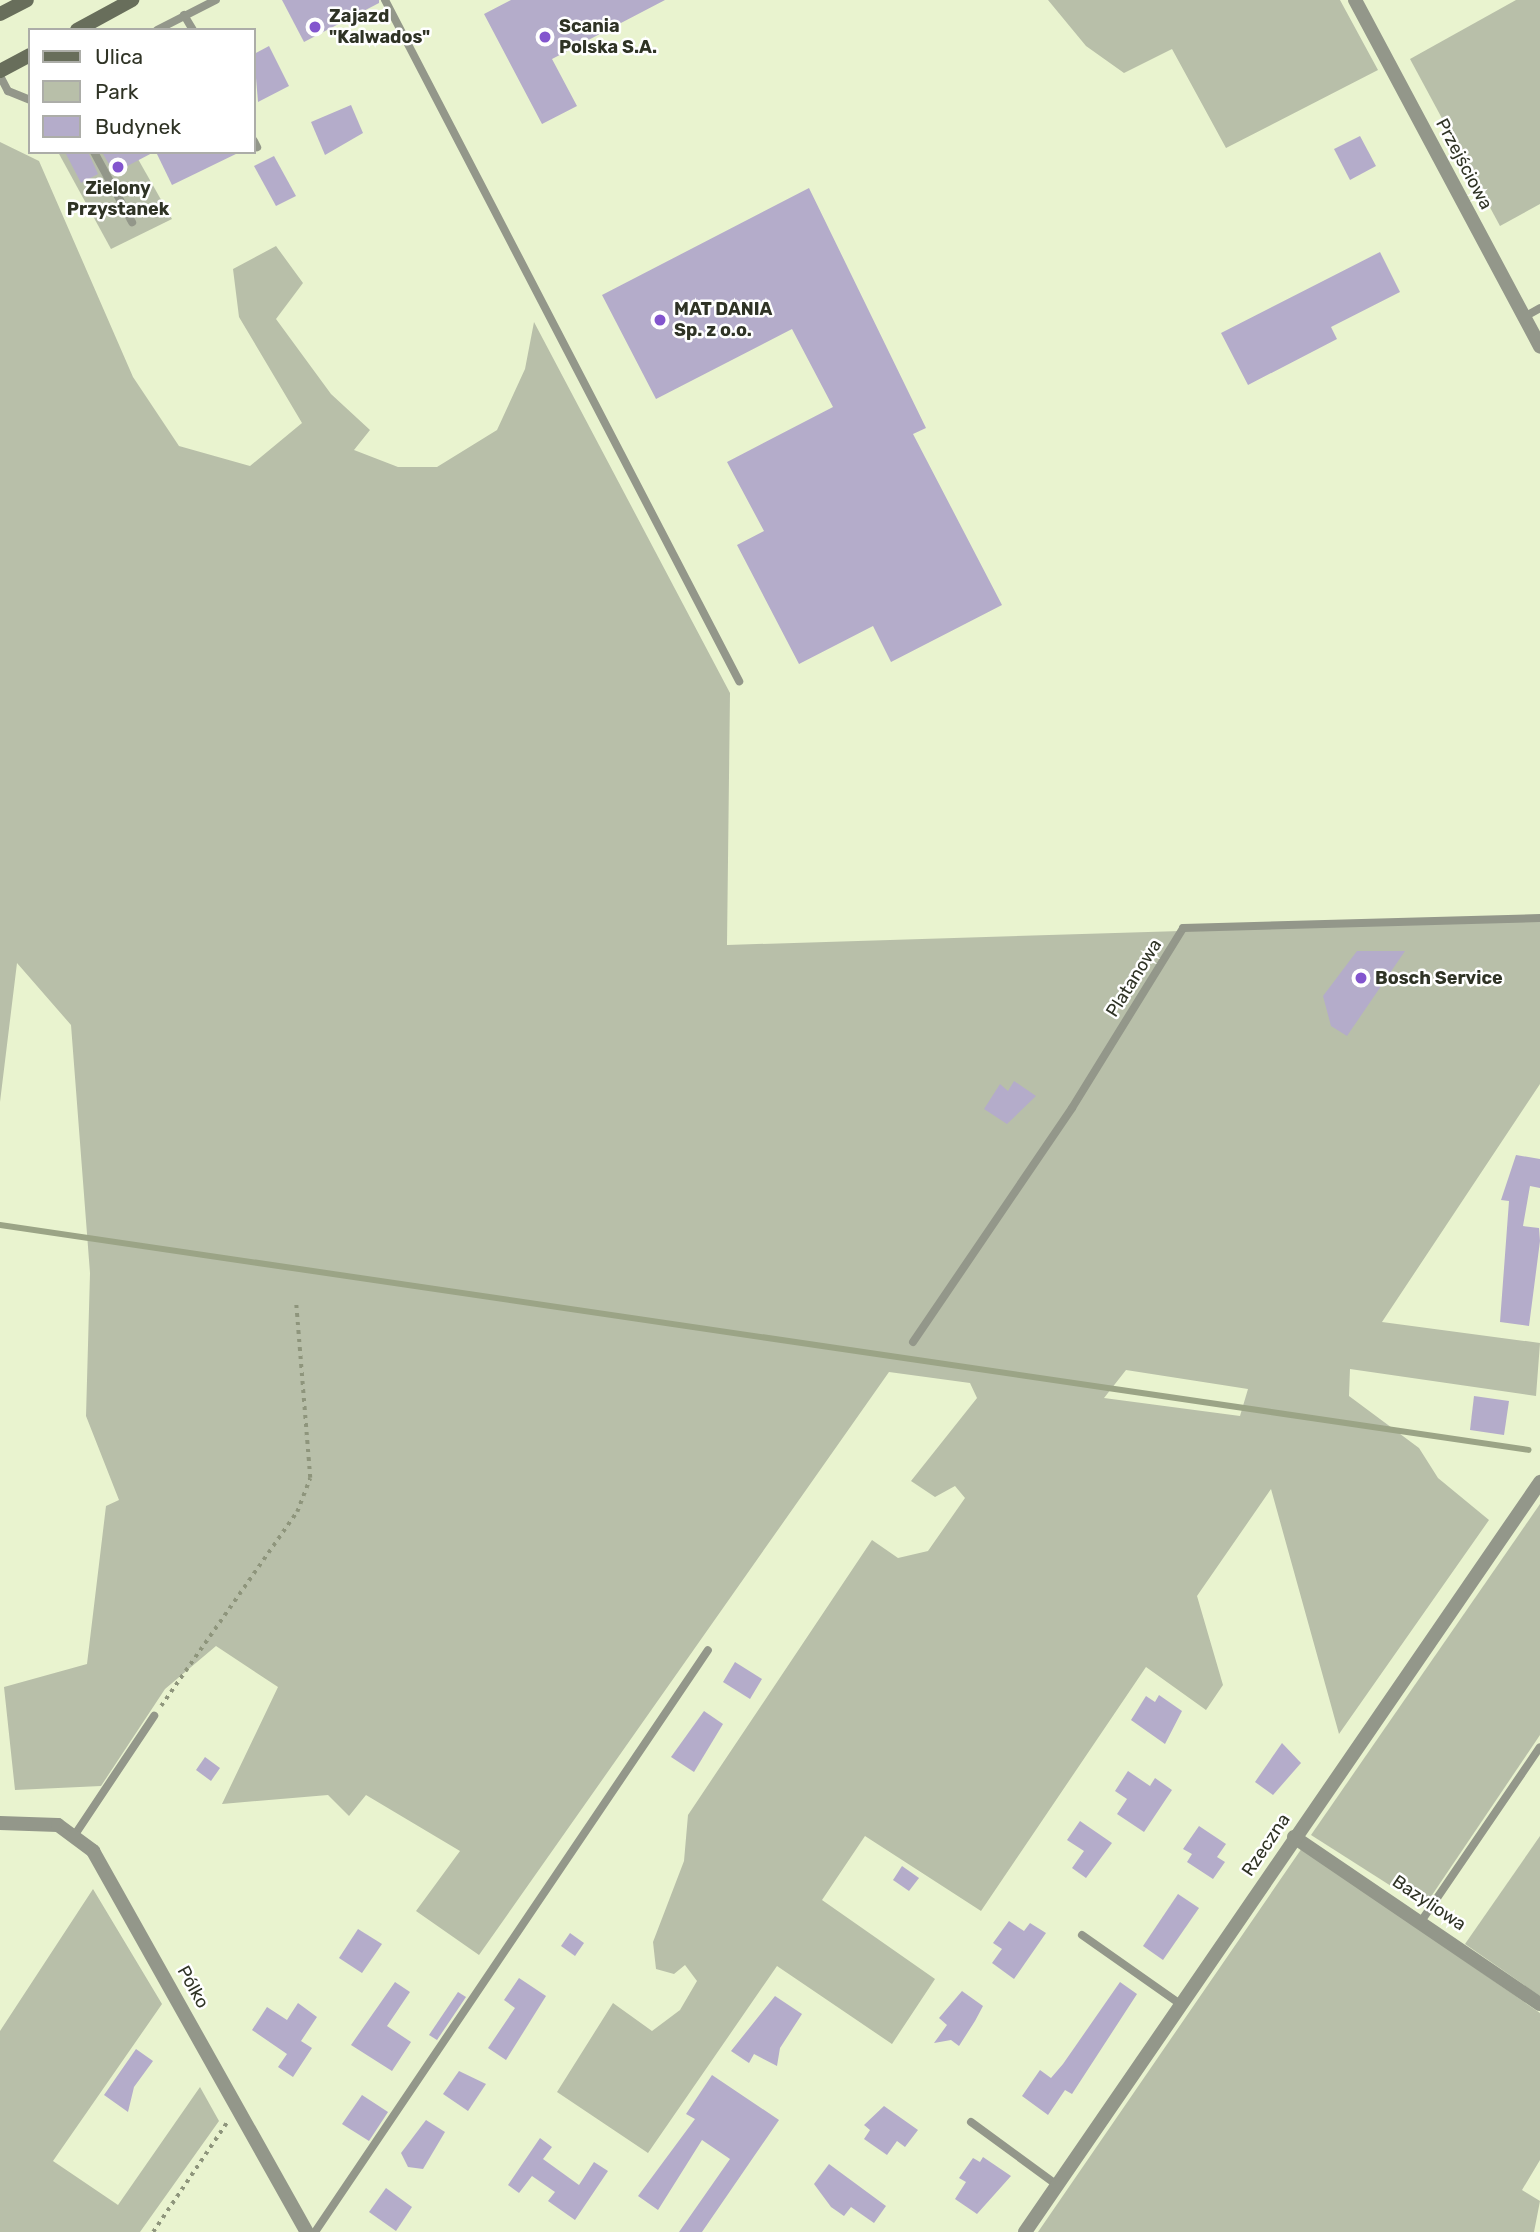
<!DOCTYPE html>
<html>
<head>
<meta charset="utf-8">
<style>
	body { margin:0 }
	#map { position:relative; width:1540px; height:2232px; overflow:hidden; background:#e9f3cf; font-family:Rubik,sans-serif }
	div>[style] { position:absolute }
	.green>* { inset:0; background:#b8bfa9 }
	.stream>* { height:6px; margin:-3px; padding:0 3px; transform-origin:3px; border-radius:3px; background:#9ba486 }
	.building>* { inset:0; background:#b4acca }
	.path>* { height:3.5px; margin-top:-1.75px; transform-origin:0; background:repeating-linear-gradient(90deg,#8e957c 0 3.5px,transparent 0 8.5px) }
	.service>* { height:8px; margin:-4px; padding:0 4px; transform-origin:4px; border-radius:4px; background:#93978a }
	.minor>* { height:14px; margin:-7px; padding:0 7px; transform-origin:7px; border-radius:7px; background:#93978a }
	.secondary>* { height:14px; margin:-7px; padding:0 7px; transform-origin:7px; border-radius:7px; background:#686e5b }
	.dots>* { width:19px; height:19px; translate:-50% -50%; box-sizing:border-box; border:4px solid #fff; border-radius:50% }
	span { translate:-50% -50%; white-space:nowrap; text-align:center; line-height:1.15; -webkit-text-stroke:5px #fff; paint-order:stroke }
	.poi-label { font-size:18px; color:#2f3325; font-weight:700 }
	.left { translate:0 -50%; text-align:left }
	.street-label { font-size:18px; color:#2f3325 }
	.legend { position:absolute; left:28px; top:28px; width:228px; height:126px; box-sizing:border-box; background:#fff; border:2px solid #acada8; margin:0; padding:9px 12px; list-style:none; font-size:21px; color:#2f3325 }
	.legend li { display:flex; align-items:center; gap:14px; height:35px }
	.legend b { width:35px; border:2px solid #acada8 }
</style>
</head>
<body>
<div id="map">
	<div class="green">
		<i style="clip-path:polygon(1048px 0,1340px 0,1378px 70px,1226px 148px,1172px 49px,1124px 73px,1086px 46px)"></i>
		<i style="clip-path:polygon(1516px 0,1540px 0,1540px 204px,1500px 226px,1410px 59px)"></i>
		<i style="clip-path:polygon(evenodd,0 142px,39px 161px,133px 377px,179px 446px,250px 466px,302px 423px,239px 317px,233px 269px,276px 246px,303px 283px,276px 319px,331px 394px,370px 430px,354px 450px,398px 467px,437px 467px,497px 430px,525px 369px,534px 322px,730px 693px,727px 945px,1540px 920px,1540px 1084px,1382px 1322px,1540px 1343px,1536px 1396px,1350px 1369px,1349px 1396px,1419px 1448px,1438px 1478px,1489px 1520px,1339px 1734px,1271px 1489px,1197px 1596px,1223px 1685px,1206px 1710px,1146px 1667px,981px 1911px,865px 1836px,822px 1900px,935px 1979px,892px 2044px,777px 1966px,648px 2153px,557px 2092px,613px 2003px,652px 2031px,680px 2010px,697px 1981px,685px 1965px,674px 1974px,656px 1969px,653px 1942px,684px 1861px,688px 1815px,872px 1540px,898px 1558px,928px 1551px,965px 1498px,955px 1486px,935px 1497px,911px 1481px,977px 1398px,970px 1383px,889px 1372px,479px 1955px,416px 1911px,460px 1851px,366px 1795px,349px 1816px,328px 1795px,222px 1804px,278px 1687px,216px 1646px,165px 1689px,101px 1786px,15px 1790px,4px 1687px,87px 1664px,106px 1506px,119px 1500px,86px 1416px,90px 1273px,71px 1025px,17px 963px,0 1102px,0 142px,1126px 1370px,1248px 1389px,1240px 1416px,1104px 1398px,1126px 1370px)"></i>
		<i style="clip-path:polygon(58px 152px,134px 152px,172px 219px,111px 249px)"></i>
		<i style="clip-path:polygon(1540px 1504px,1540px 1735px,1424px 1907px,1311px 1835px)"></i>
		<i style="clip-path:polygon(1540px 1836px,1540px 1996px,1465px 1944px)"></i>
		<i style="clip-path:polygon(1302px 1848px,1540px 2013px,1540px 2160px,1522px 2190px,1540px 2201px,1534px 2232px,1038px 2232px)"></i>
		<i style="clip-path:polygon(93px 1889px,162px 2004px,53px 2161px,118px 2205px,200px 2087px,219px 2121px,140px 2232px,0 2232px,0 2031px)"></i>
	</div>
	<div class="stream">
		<i style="left:0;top:1225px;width:1545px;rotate:8.37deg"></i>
	</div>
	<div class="building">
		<i style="clip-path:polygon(282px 0,379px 0,379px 3px,304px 42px)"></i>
		<i style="clip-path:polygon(511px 0,665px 0,552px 59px,577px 106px,542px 124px,484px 14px)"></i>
		<i style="clip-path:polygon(269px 46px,289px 86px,258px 102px,254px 54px)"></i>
		<i style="clip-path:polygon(351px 105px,363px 133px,325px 155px,311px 122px)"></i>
		<i style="clip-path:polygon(1360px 136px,1376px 166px,1350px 180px,1334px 149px)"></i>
		<i style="clip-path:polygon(65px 152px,88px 152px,98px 174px,81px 183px)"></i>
		<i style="clip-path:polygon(102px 152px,154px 152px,114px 173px)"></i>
		<i style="clip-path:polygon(156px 152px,240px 152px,172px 185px)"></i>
		<i style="clip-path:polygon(274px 156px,296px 196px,276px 206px,254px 166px)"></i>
		<i style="clip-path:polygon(809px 188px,926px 428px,913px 434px,1002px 605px,891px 662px,873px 626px,799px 664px,737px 545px,764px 531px,727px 462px,833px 407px,792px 329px,656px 399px,602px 295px)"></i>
		<i style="clip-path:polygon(1380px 252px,1400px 292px,1331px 327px,1337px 339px,1248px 385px,1221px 333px)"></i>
		<i style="clip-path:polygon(1357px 951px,1405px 951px,1347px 1036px,1331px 1026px,1323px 996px)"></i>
		<i style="clip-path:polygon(1014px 1081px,1036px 1096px,1007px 1124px,984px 1109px,1000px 1084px,1008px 1091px)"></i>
		<i style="clip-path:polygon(1516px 1155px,1540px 1159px,1540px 1188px,1530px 1186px,1523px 1226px,1539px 1228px,1540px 1241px,1529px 1326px,1500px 1322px,1509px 1201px,1501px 1200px)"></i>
		<i style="clip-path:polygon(1474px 1396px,1509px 1401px,1504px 1435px,1470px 1430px)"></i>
		<i style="clip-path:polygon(735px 1662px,762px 1679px,750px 1699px,723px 1682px)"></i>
		<i style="clip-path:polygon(1159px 1695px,1182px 1711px,1165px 1744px,1131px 1720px,1146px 1696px,1155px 1702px)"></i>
		<i style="clip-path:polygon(704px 1711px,723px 1724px,694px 1772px,671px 1757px)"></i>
		<i style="clip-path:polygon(1282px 1743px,1301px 1763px,1273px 1795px,1255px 1782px)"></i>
		<i style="clip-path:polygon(205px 1757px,220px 1768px,211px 1781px,196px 1770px)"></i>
		<i style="clip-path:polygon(1128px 1771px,1150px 1786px,1155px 1778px,1172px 1790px,1144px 1832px,1117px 1814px,1127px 1799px,1115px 1791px)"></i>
		<i style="clip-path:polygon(1080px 1821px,1112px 1843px,1086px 1878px,1072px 1868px,1084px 1851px,1067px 1840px)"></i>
		<i style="clip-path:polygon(1199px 1826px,1226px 1844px,1217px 1857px,1225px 1862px,1213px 1879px,1187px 1862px,1192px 1854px,1183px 1849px)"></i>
		<i style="clip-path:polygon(902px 1866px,919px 1878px,909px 1891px,893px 1880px)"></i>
		<i style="clip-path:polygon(1178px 1894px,1199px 1908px,1163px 1960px,1143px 1946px)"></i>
		<i style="clip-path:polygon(1009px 1921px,1024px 1931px,1030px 1923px,1046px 1933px,1014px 1979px,992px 1963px,1002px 1949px,993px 1943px)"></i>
		<i style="clip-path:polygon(358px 1929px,382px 1944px,362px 1973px,339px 1958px)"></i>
		<i style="clip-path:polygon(570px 1933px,584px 1943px,575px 1956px,561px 1946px)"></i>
		<i style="clip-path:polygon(519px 1978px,546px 1996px,506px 2060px,488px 2048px,515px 2008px,504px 2000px)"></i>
		<i style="clip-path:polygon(395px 1982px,410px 1992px,387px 2026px,411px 2042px,392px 2071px,351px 2045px)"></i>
		<i style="clip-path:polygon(1120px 1982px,1137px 1994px,1072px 2094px,1065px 2090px,1048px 2115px,1022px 2096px,1040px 2070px,1051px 2078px,1063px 2064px)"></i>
		<i style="clip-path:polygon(962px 1991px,983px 2006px,975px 2021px,959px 2046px,951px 2040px,934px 2043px,947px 2025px,939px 2018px)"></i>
		<i style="clip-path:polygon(458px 1992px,466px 1997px,437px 2040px,429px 2035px)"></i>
		<i style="clip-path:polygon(775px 1996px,802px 2014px,780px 2048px,777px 2066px,754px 2054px,749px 2063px,731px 2051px)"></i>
		<i style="clip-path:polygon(298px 2003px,317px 2017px,301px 2041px,312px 2048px,293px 2077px,278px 2067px,287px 2054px,252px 2030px,267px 2007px,287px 2020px)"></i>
		<i style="clip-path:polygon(136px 2049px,153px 2061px,134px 2087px,128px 2112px,104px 2095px)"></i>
		<i style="clip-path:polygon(459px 2071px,486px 2084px,468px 2111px,443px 2094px)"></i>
		<i style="clip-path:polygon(712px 2075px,779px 2120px,702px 2232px,679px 2232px,730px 2159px,702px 2140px,658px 2210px,638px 2196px,695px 2119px,686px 2114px)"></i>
		<i style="clip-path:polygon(362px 2095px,388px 2112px,369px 2141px,342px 2124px)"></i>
		<i style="clip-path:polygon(884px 2106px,918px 2130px,905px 2147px,897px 2141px,887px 2155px,864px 2139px,870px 2130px,864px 2125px)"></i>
		<i style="clip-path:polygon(426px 2120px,445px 2132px,423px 2169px,408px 2167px,401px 2153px)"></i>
		<i style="clip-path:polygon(540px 2138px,552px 2147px,543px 2159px,579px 2185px,594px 2162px,608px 2171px,575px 2220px,548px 2201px,555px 2192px,532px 2176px,519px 2193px,508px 2185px)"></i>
		<i style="clip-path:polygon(983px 2157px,1011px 2176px,977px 2214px,955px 2199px,966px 2182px,959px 2178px,973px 2158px,980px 2162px)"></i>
		<i style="clip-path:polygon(829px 2164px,886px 2206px,874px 2223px,851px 2207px,844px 2216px,831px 2207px,814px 2184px)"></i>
		<i style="clip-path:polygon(386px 2188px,412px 2207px,396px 2231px,369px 2212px)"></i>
	</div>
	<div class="path">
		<i style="left:161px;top:1706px;width:237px;rotate:-55deg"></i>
		<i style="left:297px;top:1512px;width:36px;rotate:-69deg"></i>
		<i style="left:310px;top:1478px;width:175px;rotate:-94.6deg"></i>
		<i style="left:153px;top:2232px;width:134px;rotate:-56deg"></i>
	</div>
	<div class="service">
		<i style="left:385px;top:0;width:768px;rotate:62.53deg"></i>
		<i style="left:184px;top:15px;width:17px;rotate:59deg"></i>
		<i style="left:157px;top:30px;width:66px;rotate:-27deg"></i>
		<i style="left:0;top:76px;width:17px;rotate:62deg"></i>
		<i style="left:8px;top:91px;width:24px;rotate:22deg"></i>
		<i style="left:254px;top:141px;width:7px;rotate:63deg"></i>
		<i style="left:94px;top:152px;width:80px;rotate:61.5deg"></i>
		<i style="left:1524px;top:317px;width:18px;rotate:-29deg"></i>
		<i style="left:913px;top:1342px;width:283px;rotate:-55.8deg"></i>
		<i style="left:1072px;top:1108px;width:211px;rotate:-58.3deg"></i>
		<i style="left:1183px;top:928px;width:357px;rotate:-1.6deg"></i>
		<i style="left:76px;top:1833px;width:141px;rotate:-56.3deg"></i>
		<i style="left:1422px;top:1920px;width:209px;rotate:-55.7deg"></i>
		<i style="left:1082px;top:1935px;width:120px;rotate:35.1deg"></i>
		<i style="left:971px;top:2122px;width:107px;rotate:36.2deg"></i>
		<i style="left:315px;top:2232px;width:702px;rotate:-55.97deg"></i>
	</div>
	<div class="minor">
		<i style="left:1355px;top:0;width:393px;rotate:61.9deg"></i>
		<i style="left:0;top:1823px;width:58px;rotate:2deg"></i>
		<i style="left:58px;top:1825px;width:44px;rotate:36.6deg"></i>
		<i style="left:93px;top:1851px;width:437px;rotate:60.7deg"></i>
		<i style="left:1294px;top:1837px;width:297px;rotate:34.2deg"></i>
		<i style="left:1025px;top:2232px;width:910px;rotate:-55.52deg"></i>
	</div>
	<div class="secondary">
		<i style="left:0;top:14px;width:30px;rotate:-27deg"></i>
		<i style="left:77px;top:30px;width:63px;rotate:-28.6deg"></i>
		<i style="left:0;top:71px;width:34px;rotate:-28deg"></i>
	</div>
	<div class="dots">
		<i style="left:315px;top:27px;background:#8355ce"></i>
		<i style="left:545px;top:37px;background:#8355ce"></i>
		<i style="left:118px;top:167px;background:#8355ce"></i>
		<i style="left:660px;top:320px;background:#8355ce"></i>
		<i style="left:1361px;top:978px;background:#8355ce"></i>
	</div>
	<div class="poi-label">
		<span class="left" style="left:329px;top:27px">Zajazd<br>"Kalwados"</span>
		<span class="left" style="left:559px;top:37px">Scania<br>Polska S.A.</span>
		<span style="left:118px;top:199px">Zielony<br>Przystanek</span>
		<span class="left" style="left:674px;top:320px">MAT DANIA<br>Sp. z o.o.</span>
		<span class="left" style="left:1375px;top:978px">Bosch Service</span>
	</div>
	<div class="street-label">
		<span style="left:1464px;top:164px;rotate:62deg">Przejściowa</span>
		<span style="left:1134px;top:978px;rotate:-58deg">Platanowa</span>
		<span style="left:1266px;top:1845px;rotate:-56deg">Rzeczna</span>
		<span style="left:1429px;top:1903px;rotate:34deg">Bazyliowa</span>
		<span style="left:193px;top:1987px;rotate:61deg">Pólko</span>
	</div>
	<ul class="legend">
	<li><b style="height:9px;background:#686e5b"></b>Ulica</li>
	<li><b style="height:19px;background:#b8bfa9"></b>Park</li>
	<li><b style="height:19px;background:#b4acca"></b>Budynek</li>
	</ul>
</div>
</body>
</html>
